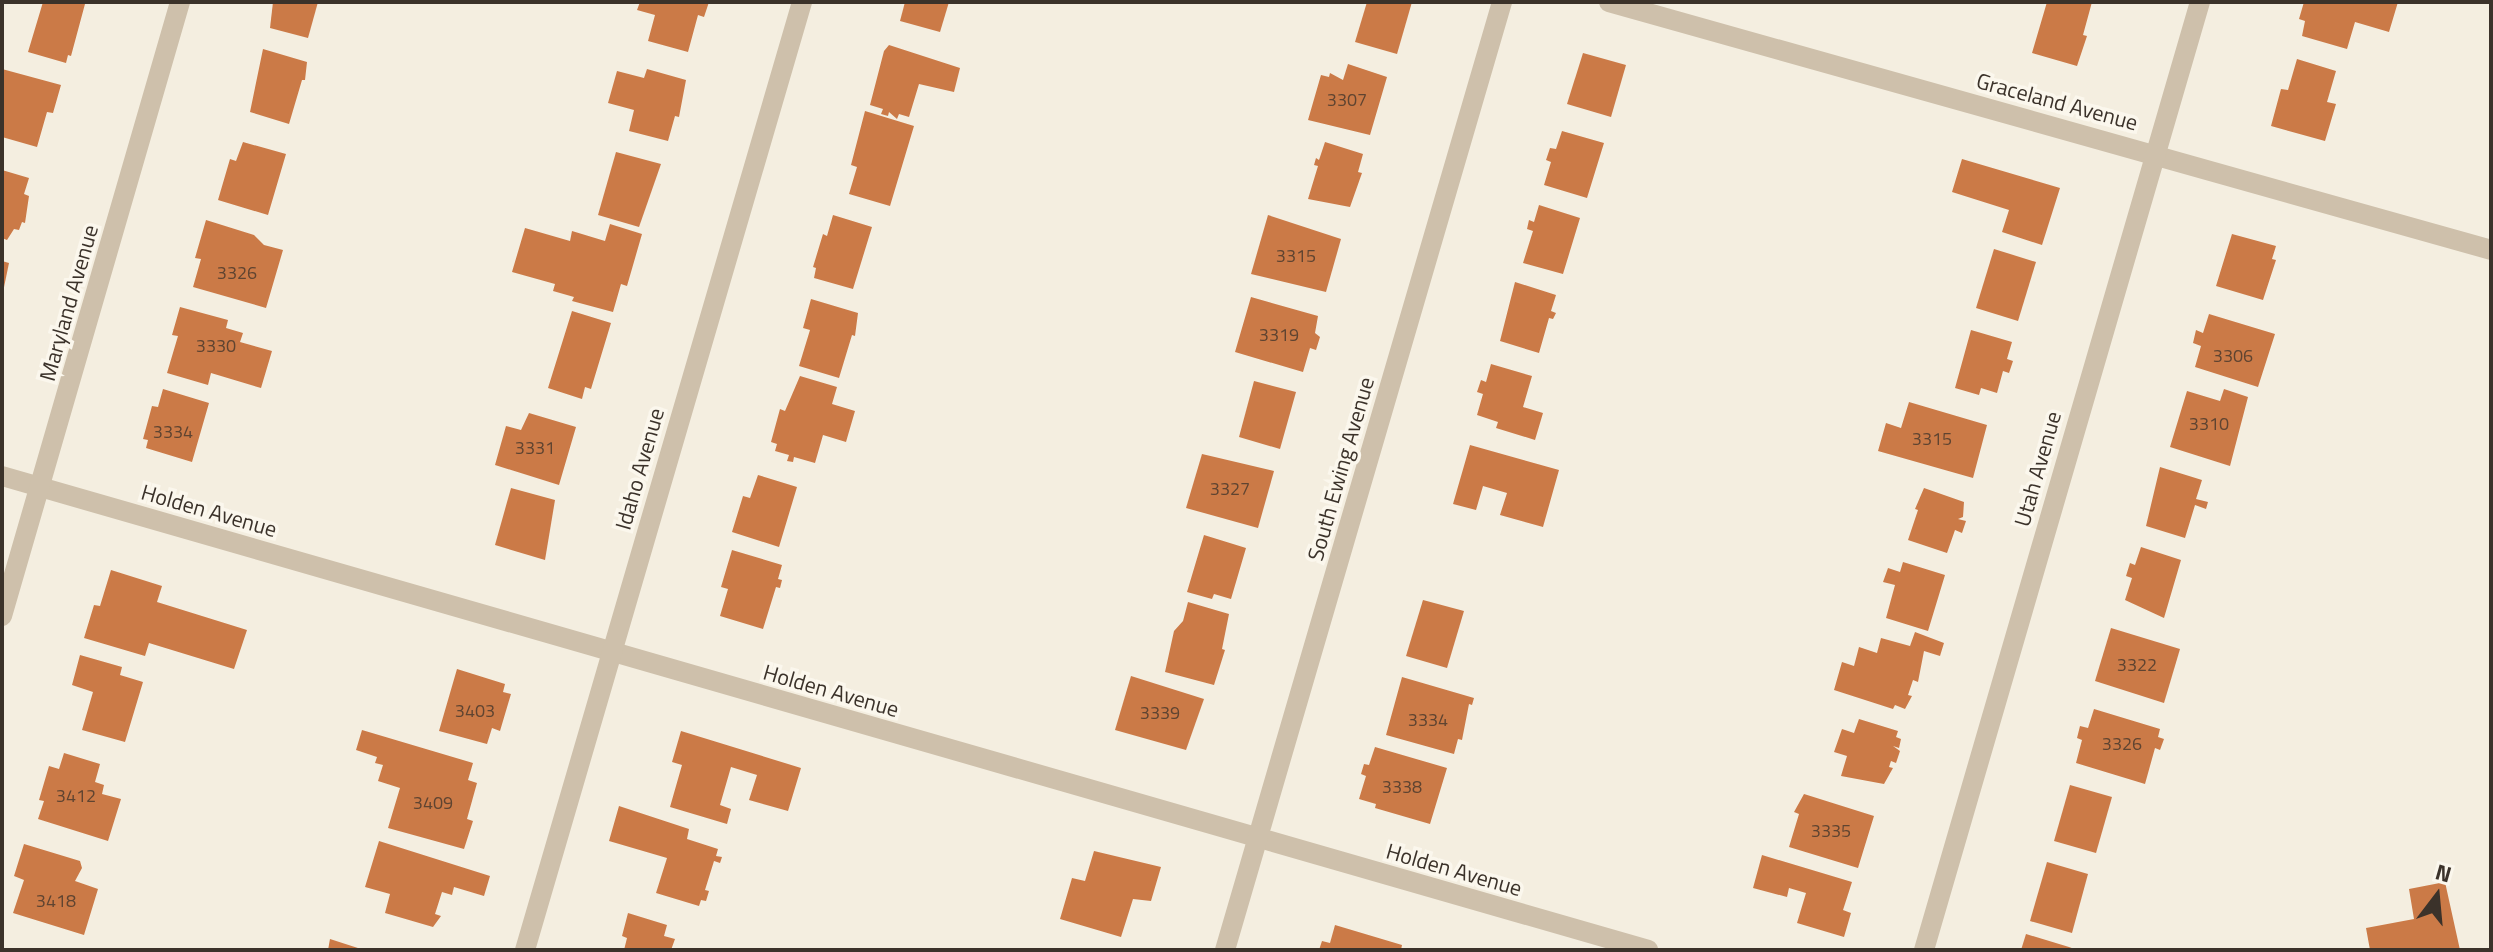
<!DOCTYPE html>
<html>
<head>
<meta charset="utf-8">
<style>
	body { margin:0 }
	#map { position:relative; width:2493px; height:952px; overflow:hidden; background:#f4eee0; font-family:"Titillium Web",sans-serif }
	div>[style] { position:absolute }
	.building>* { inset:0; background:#cb7a47 }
	.street>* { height:20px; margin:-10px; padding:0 10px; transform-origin:10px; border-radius:10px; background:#cec0ab }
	span { translate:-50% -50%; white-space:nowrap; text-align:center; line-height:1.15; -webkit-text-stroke:7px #fbf7ed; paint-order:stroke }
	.number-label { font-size:18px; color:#5f4431 }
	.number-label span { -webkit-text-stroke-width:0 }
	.street-label { font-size:22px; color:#3b322a }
	.frame { position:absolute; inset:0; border:4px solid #3b322a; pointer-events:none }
	.north { position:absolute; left:2397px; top:856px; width:80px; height:80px; -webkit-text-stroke:6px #fbf7ed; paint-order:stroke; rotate:16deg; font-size:22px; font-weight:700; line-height:32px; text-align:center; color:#3b322a }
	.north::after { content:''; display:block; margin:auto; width:28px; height:36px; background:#3b322a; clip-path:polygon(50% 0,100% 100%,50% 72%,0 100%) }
</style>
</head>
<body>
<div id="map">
	<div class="building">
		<i style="clip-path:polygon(43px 2px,85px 4px,71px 56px,68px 55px,66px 63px,28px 52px)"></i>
		<i style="clip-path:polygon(273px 2px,318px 2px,308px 38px,270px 28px)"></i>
		<i style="clip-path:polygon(640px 2px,709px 2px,704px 17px,698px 15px,688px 52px,648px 41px,655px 15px,637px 10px)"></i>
		<i style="clip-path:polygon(905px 2px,949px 2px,940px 32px,900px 21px)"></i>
		<i style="clip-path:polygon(1367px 2px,1412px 2px,1397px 54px,1355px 42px)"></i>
		<i style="clip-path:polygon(2047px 2px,2092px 2px,2083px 35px,2087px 36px,2077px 66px,2032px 53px)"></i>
		<i style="clip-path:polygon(2304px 2px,2398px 2px,2389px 32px,2355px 22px,2347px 49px,2302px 36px,2305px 21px,2299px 19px)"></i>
		<i style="clip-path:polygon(889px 45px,960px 68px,954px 92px,919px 84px,909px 117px,899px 114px,897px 119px,889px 112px,888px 116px,881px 114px,883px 109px,870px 105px,884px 51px)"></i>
		<i style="clip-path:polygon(263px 49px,307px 62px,305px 80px,302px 80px,289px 124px,250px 112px)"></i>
		<i style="clip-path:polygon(1583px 53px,1626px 65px,1611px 117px,1567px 104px)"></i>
		<i style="clip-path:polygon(2297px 59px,2336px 71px,2327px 102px,2336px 104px,2325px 141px,2271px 126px,2281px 89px,2288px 90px)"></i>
		<i style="clip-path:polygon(1348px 64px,1387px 77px,1370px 135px,1308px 120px,1321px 75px,1329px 77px,1330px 73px,1343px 80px)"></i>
		<i style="clip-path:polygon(2px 69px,61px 85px,53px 113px,47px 112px,37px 147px,2px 137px)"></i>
		<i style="clip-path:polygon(647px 69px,686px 80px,679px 117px,675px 116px,668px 141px,629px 131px,634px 110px,608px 103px,617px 71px,644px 78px)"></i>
		<i style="clip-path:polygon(865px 111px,914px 126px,890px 206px,849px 194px,857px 167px,851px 165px)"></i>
		<i style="clip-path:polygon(1562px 131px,1604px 143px,1587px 198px,1544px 185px,1551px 162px,1546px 160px,1550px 148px,1556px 149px)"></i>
		<i style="clip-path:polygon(243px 142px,286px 154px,268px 215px,218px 200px,230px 159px,236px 161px)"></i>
		<i style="clip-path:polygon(1325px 142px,1363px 154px,1358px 172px,1362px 173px,1350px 207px,1308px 199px,1318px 166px,1314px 165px,1316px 158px,1319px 160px)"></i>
		<i style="clip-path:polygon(616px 152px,661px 164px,639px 227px,598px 215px)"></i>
		<i style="clip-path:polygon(1962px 159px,2060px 188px,2042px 245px,2002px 232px,2009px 210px,1952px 192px)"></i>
		<i style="clip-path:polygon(2px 170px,29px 178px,24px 194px,29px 196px,25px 223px,22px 222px,19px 230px,14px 229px,7px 240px,2px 238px)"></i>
		<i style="clip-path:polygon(1539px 205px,1580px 218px,1563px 274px,1523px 263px,1533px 231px,1527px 229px,1529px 220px,1534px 222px)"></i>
		<i style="clip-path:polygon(833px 215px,872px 227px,853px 289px,814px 278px,816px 268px,813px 267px,823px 234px,827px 236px)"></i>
		<i style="clip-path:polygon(1268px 215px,1341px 239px,1326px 292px,1251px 274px)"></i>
		<i style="clip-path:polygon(206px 220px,254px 235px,264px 245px,283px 250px,266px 308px,193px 287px,201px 259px,195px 258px)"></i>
		<i style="clip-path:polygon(610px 224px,642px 234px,627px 286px,621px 284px,613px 312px,572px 301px,574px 297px,553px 291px,555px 284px,512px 272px,525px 228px,570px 241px,572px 231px,605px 241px)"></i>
		<i style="clip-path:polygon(2232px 234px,2276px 246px,2272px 259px,2276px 260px,2263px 300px,2216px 286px)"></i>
		<i style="clip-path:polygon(1994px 249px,2036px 262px,2018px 321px,1976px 308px)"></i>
		<i style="clip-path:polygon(2px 261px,9px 263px,3px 292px,2px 292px)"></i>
		<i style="clip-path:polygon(1515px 282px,1556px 295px,1551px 311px,1556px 313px,1553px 319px,1549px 318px,1539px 353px,1500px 341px)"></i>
		<i style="clip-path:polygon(1251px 297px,1318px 316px,1315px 333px,1320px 337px,1316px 350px,1310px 348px,1303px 372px,1235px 352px)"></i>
		<i style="clip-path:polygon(811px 299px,858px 313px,855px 336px,852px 335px,839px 378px,799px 366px,810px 330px,803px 328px)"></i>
		<i style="clip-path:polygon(180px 307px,228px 320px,226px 328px,243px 333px,240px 342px,272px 351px,261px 388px,211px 373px,208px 385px,167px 373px,178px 336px,172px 335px)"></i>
		<i style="clip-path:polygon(572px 311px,611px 323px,591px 389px,585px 387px,582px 399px,548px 388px)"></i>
		<i style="clip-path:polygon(2209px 314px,2275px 334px,2258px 387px,2195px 367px,2201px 346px,2193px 343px,2196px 330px,2203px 333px)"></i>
		<i style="clip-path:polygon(1971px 330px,2012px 342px,2007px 359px,2013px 361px,2009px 373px,2003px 371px,1997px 393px,1981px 388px,1979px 395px,1955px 388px)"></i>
		<i style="clip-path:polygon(1491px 364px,1532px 376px,1523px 407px,1543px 413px,1535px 440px,1496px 428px,1498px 422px,1477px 415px,1483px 394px,1477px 392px,1481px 380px,1486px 382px)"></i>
		<i style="clip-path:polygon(800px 376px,837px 387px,832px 404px,855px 411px,846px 442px,823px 435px,815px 463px,794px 457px,793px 462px,787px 461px,789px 455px,775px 451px,777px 444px,771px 442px,780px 409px,785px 411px)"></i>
		<i style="clip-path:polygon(1254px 381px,1296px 392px,1280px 449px,1239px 437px)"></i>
		<i style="clip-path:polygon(163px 389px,209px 403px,192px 462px,146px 448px,148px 440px,143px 439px,152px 406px,158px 407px)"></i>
		<i style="clip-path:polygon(2224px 389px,2248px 397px,2230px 466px,2170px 447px,2187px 391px,2220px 401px)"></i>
		<i style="clip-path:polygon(1909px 402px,1987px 425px,1973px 478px,1878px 451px,1886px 423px,1901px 428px)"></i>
		<i style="clip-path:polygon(529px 413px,576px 427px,559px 485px,495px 465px,506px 426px,521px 430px)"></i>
		<i style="clip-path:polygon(1470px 445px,1559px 470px,1543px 527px,1500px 515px,1507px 493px,1483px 486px,1476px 510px,1453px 504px)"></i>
		<i style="clip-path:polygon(1202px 454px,1274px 471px,1258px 528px,1186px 508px)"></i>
		<i style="clip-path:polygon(2160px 467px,2202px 480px,2196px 499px,2208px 502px,2206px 509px,2195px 505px,2185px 538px,2146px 526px)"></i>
		<i style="clip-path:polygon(758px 475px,797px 487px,779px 547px,732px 532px,743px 496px,750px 498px)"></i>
		<i style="clip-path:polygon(511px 488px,555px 500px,545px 560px,495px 545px)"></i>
		<i style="clip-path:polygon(1924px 488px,1964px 502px,1963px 517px,1958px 519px,1966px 521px,1962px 533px,1955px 530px,1947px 553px,1908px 540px,1918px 510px,1915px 509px)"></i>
		<i style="clip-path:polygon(1204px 535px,1246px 548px,1231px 599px,1214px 594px,1212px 599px,1187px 592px)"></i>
		<i style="clip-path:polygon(2141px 547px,2181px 560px,2164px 618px,2125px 600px,2132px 578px,2126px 576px,2130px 563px,2135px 565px)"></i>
		<i style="clip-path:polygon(732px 550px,782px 565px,778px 579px,782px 580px,780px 588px,776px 587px,763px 629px,720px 616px,728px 589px,721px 587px)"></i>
		<i style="clip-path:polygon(1903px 562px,1945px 575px,1928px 631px,1886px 618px,1895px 585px,1883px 582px,1888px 568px,1900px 572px)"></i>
		<i style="clip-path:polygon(111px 570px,162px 586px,157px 602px,247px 630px,234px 669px,149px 643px,145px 656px,84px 638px,94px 605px,100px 606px)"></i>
		<i style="clip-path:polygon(1423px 600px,1464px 611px,1447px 668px,1406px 656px)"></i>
		<i style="clip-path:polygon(1188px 602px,1229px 614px,1222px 649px,1225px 650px,1214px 685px,1165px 672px,1174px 631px,1183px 621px)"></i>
		<i style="clip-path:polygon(2111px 628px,2180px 649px,2164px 703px,2095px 681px)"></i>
		<i style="clip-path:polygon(1915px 632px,1944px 643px,1940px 656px,1924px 651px,1918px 682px,1913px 680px,1908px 695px,1912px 696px,1905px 709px,1895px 705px,1893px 709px,1834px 690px,1842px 662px,1854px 666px,1859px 647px,1877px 653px,1881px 638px,1910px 646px)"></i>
		<i style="clip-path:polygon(80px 655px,122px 667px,120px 675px,143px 682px,125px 742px,82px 730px,93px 692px,72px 685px)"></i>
		<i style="clip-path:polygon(457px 669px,505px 684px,503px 692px,511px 694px,500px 731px,492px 728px,487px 744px,439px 731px)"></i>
		<i style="clip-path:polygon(1131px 676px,1204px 699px,1186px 750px,1115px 730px)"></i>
		<i style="clip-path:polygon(1402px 677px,1474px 698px,1472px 705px,1469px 704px,1462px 740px,1458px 739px,1454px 754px,1386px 735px)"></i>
		<i style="clip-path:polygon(2094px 709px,2160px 729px,2158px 737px,2164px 739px,2160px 750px,2155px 748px,2145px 784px,2076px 763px,2082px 740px,2077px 738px,2080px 726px,2088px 728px)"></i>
		<i style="clip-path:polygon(1859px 719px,1898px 731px,1896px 737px,1901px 739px,1899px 748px,1893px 746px,1900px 751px,1896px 763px,1891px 761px,1889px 767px,1893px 768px,1884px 784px,1841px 776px,1847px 756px,1834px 752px,1842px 729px,1854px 733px)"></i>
		<i style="clip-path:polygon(362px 730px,473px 763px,468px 780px,477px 783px,467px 819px,473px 821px,464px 849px,388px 828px,400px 788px,378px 781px,383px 765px,375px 763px,377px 757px,356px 750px)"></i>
		<i style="clip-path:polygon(681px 731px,801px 768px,788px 811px,749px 800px,757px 775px,731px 767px,720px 805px,731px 809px,727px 824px,670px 807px,682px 765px,672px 762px)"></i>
		<i style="clip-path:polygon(1375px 747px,1447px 768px,1430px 824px,1375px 808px,1376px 804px,1359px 799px,1366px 776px,1361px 774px,1364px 764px,1369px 765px)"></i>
		<i style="clip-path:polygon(64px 753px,100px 764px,95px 782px,104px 785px,102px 794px,121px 799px,108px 841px,38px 819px,44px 801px,39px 800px,49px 766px,59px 769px)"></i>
		<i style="clip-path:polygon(2070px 785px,2112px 797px,2096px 853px,2054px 841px)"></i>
		<i style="clip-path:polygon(1804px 794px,1874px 816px,1858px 868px,1789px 847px,1799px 814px,1794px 812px)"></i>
		<i style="clip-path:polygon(619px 806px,689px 829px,687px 839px,718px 849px,716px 856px,722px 857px,720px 863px,714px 861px,705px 890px,709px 891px,706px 901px,701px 900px,699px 906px,656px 893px,667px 858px,609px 841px)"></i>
		<i style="clip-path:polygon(379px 841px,490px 876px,484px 896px,454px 887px,452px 895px,442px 892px,435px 914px,441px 916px,433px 927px,385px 913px,390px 894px,365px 887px)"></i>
		<i style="clip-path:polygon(24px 844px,80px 861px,82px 868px,75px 881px,98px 889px,84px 935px,13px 913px,24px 880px,14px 876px)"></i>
		<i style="clip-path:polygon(1094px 851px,1161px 867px,1151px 901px,1133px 899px,1121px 937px,1060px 919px,1072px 878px,1085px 881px)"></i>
		<i style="clip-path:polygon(1762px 855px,1852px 882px,1843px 910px,1851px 913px,1844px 937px,1797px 923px,1806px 893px,1789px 888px,1787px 897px,1753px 888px)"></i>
		<i style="clip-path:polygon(2047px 862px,2088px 874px,2072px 933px,2030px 921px)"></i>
		<i style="clip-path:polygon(2445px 882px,2460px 950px,2370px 950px,2366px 928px,2414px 919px,2409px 889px)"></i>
		<i style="clip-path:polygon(628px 913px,667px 925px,664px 936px,675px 939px,671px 950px,624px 950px,627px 938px,622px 936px)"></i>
		<i style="clip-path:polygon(1335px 925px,1402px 945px,1401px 950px,1319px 950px,1322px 941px,1330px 943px)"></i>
		<i style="clip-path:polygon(2026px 934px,2069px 947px,2077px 950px,2021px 950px)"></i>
		<i style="clip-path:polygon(330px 939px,361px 949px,361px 950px,328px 950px)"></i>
	</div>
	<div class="street">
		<i style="left:1609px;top:2px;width:916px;rotate:15.7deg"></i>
		<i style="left:2px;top:476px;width:1713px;rotate:16.06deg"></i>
		<i style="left:2px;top:616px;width:639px;rotate:-73.83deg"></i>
		<i style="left:525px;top:950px;width:988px;rotate:-73.71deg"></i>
		<i style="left:1225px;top:950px;width:988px;rotate:-73.71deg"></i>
		<i style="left:1924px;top:950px;width:987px;rotate:-73.77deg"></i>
	</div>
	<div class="number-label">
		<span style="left:1347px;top:100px">3307</span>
		<span style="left:1296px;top:256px">3315</span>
		<span style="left:237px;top:273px">3326</span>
		<span style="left:1279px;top:335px">3319</span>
		<span style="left:216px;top:346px">3330</span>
		<span style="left:2233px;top:356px">3306</span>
		<span style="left:2209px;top:424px">3310</span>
		<span style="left:173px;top:432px">3334</span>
		<span style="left:1932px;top:439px">3315</span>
		<span style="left:535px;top:448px">3331</span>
		<span style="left:1230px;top:489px">3327</span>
		<span style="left:2137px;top:665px">3322</span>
		<span style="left:475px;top:711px">3403</span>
		<span style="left:1160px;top:713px">3339</span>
		<span style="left:1428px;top:720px">3334</span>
		<span style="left:2122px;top:744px">3326</span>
		<span style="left:1402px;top:787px">3338</span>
		<span style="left:76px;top:796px">3412</span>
		<span style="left:433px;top:803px">3409</span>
		<span style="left:1831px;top:831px">3335</span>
		<span style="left:56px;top:901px">3418</span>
	</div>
	<div class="street-label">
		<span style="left:2057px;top:102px;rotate:15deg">Graceland Avenue</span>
		<span style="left:69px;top:303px;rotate:-74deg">Maryland Avenue</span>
		<span style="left:640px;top:469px;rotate:-74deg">Idaho Avenue</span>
		<span style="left:1341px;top:469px;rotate:-74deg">South Ewing Avenue</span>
		<span style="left:2038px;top:469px;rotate:-74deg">Utah Avenue</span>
		<span style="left:209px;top:511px;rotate:16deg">Holden Avenue</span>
		<span style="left:831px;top:691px;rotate:16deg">Holden Avenue</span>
		<span style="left:1454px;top:870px;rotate:16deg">Holden Avenue</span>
	</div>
	<div class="frame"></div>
	<div class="north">N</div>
</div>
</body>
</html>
